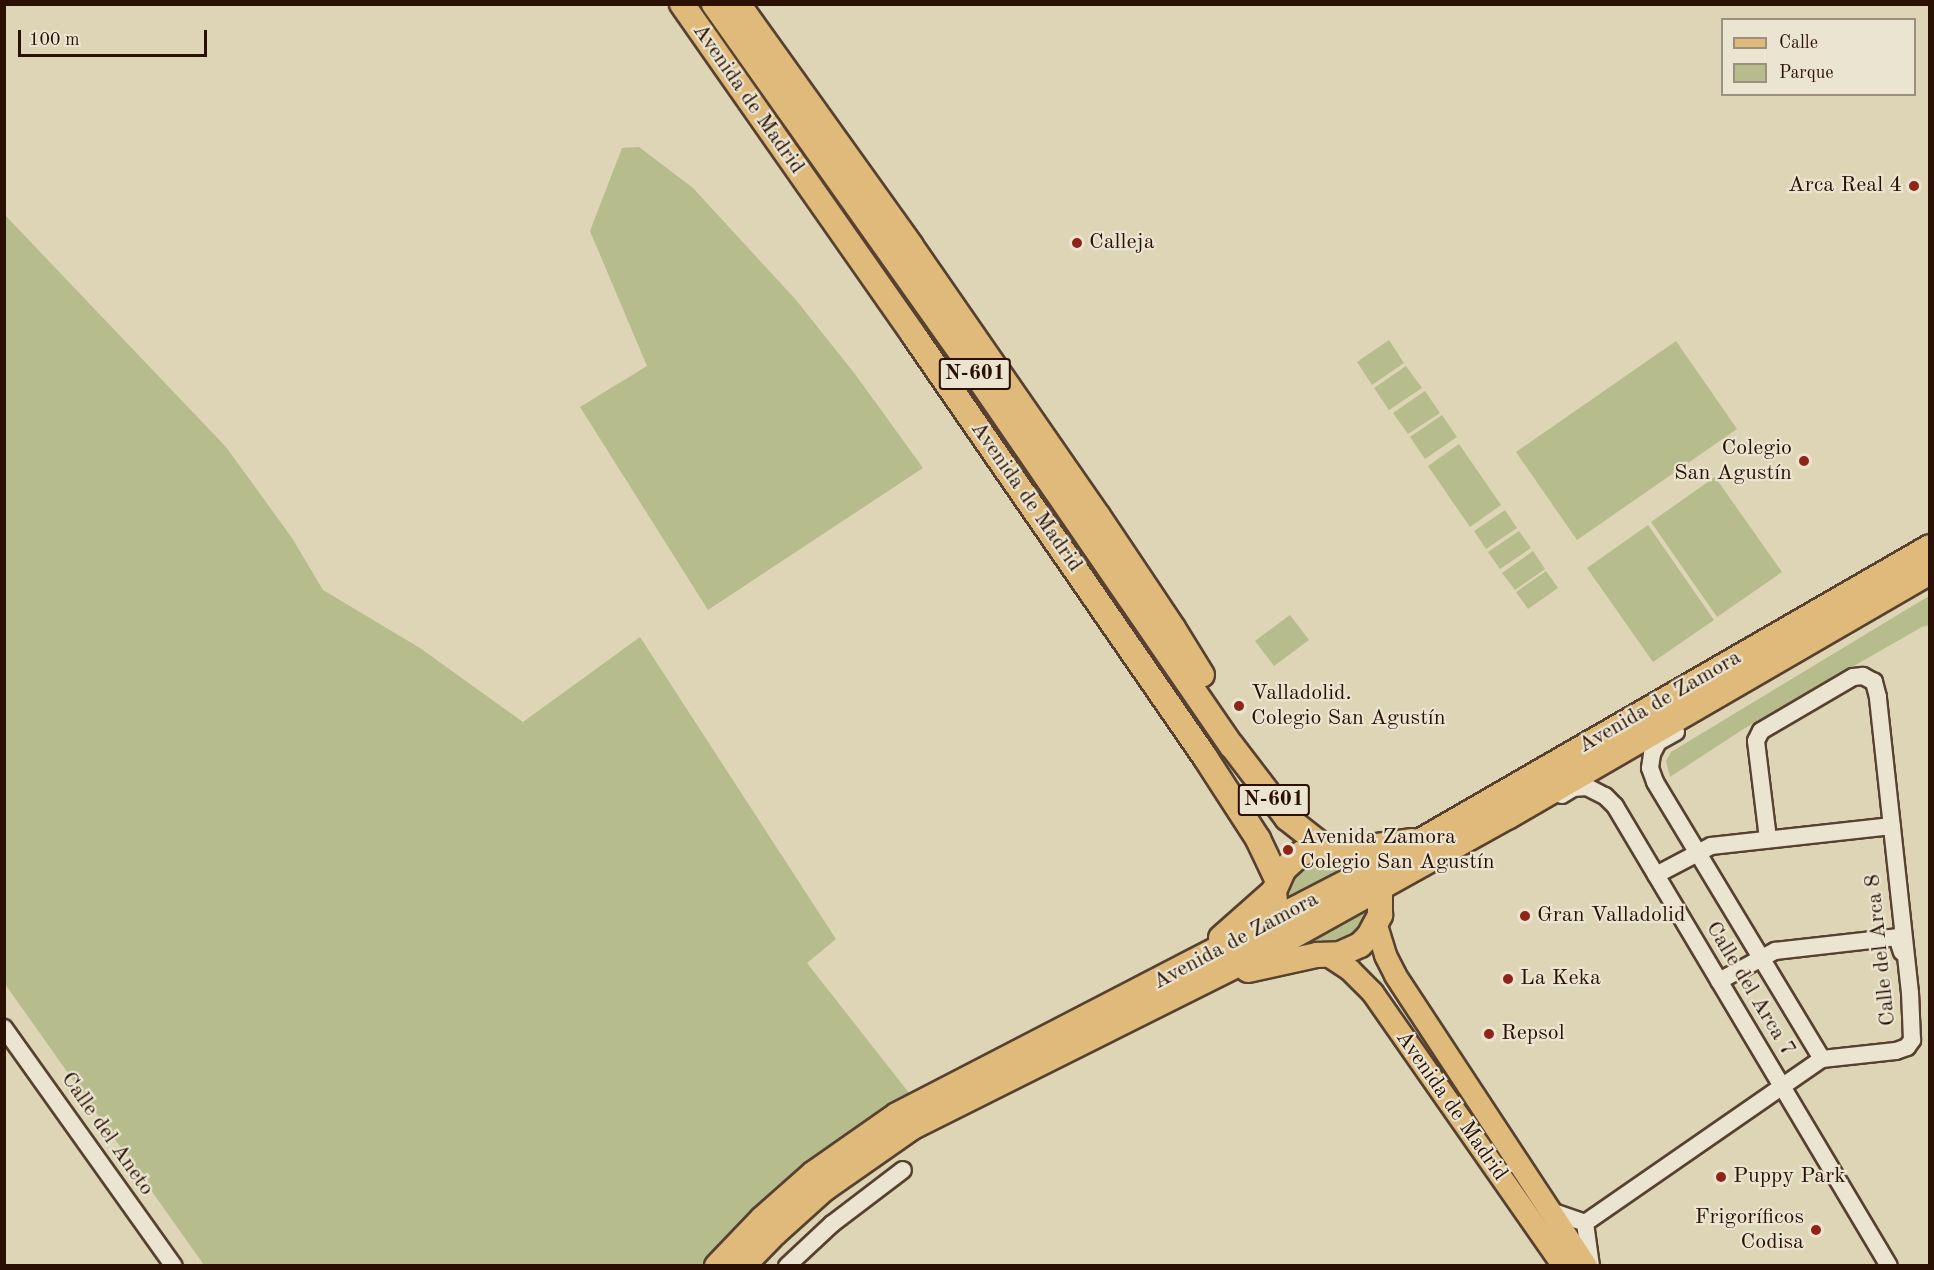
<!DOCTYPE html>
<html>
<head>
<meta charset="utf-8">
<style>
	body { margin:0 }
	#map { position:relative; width:1934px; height:1270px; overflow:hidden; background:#ded5b6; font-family:"Old Standard TT",serif }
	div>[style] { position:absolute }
	.green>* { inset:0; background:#b6bc8b }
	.roads { filter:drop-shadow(2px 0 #574130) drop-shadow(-2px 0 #574130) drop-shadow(0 2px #574130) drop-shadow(0 -2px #574130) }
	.minor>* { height:16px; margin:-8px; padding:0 8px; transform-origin:8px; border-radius:8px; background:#eae4d0 }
	.major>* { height:21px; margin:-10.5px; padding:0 10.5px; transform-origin:10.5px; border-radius:10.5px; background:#dfba7b }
	.highway>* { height:24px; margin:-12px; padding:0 12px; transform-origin:12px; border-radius:12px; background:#dfba7b }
	.dots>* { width:16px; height:16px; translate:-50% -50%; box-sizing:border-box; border:3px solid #eae4d0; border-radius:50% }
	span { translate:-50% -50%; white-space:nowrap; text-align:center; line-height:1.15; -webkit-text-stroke:4.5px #eae4d0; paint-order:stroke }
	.shield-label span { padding:2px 4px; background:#eae4d0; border:2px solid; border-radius:4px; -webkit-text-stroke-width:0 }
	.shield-label { font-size:21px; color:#2a1003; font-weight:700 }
	.street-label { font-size:22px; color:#2a1003 }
	.poi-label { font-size:22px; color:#2a1003 }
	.right { translate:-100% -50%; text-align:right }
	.left { translate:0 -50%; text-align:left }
	.frame { position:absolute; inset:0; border:6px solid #2a1003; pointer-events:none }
	.legend { position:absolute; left:1721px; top:18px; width:195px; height:78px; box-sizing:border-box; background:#eae4d0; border:2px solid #9d8f7e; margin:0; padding:8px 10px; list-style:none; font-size:18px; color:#2a1003 }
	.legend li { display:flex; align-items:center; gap:12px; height:30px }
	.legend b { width:30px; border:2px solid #9d8f7e }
	.scale { position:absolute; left:18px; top:30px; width:189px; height:27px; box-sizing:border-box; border:3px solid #2a1003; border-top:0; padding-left:8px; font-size:18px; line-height:21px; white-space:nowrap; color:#2a1003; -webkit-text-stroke:4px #eae4d0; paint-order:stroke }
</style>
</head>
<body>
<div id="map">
	<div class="green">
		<i style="clip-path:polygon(639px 147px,693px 188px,796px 300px,855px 374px,923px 468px,708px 610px,580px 407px,647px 366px,590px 231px,622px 148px)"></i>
		<i style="clip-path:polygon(4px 214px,226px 447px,292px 538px,323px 590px,420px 648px,523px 722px,640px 637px,836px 939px,807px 963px,913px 1098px,709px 1265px,204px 1265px,5px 984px)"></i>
		<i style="clip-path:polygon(1389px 340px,1404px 363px,1372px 385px,1357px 362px)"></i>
		<i style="clip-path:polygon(1676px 341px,1737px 429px,1577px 540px,1516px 452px)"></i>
		<i style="clip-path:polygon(1406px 366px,1422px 388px,1389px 410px,1374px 388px)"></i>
		<i style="clip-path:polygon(1425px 391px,1440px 413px,1408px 434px,1393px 413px)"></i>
		<i style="clip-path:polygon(1442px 415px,1457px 437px,1425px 459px,1410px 437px)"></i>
		<i style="clip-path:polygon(1459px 444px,1501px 505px,1470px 527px,1428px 466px)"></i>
		<i style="clip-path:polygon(1715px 477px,1782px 572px,1717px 617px,1651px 522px)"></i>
		<i style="clip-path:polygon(1505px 510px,1517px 528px,1486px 549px,1474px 531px)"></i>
		<i style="clip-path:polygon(1648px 525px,1714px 620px,1653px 662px,1587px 568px)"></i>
		<i style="clip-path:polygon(1519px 531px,1531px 548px,1500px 569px,1488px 552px)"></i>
		<i style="clip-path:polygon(1533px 551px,1545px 569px,1515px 590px,1502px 573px)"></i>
		<i style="clip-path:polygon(1546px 571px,1558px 588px,1528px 609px,1516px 592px)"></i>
		<i style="clip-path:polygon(1929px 596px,1929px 625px,1922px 627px,1745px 728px,1670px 777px,1666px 761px,1671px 752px)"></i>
		<i style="clip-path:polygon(1290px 615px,1309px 640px,1274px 666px,1255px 641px)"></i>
		<i style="clip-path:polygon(1325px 857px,1343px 860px,1354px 867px,1283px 904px,1289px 883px,1302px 866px)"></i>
		<i style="clip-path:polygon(1372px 899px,1367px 925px,1351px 941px,1318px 946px,1300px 937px)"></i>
	</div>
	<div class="roads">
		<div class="minor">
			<i style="left:1676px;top:732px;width:21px;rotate:151deg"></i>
			<i style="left:1658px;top:742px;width:13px;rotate:117deg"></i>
			<i style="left:1652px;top:754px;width:14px;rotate:98deg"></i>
			<i style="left:1650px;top:768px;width:15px;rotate:70deg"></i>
			<i style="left:1655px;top:782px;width:323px;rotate:58.9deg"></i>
			<i style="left:1562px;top:795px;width:13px;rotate:-32deg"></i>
			<i style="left:1573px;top:788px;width:14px;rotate:-4deg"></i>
			<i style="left:1587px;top:787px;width:20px;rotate:27deg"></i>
			<i style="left:1605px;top:796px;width:14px;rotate:45deg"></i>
			<i style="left:1615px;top:806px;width:535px;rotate:59.22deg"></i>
			<i style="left:1656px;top:875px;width:62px;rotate:-27.8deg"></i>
			<i style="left:1711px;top:846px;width:182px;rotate:-6.3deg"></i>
			<i style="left:1719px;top:981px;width:64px;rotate:-28.2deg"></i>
			<i style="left:1775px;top:951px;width:123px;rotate:-6.5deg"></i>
			<i style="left:1897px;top:937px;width:16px;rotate:72deg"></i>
			<i style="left:4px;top:1028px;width:292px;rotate:54.5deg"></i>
			<i style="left:1548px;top:1210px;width:39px;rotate:19deg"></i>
			<i style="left:1585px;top:1223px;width:288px;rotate:-34.7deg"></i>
			<i style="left:1822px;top:1059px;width:74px;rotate:-6.2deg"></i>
			<i style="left:1896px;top:1051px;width:12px;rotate:-20deg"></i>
			<i style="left:1907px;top:1047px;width:9px;rotate:-54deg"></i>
			<i style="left:1912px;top:1040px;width:47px;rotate:-92.4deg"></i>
			<i style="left:1910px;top:993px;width:298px;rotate:-96.2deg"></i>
			<i style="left:1878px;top:697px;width:16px;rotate:-105deg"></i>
			<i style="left:1874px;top:682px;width:13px;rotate:-151deg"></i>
			<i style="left:1863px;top:676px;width:10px;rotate:174deg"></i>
			<i style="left:1853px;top:677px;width:107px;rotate:149.6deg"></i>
			<i style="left:1761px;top:731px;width:11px;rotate:117deg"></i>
			<i style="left:1756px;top:741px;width:99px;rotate:83deg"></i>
			<i style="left:1585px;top:1223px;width:43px;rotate:82.1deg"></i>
			<i style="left:787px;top:1266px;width:62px;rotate:-43deg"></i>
			<i style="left:832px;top:1224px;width:89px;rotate:-37.3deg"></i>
		</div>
		<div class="major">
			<i style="left:1376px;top:925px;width:31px;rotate:73deg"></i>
			<i style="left:1385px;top:955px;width:22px;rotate:63deg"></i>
			<i style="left:1395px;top:975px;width:348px;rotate:56.7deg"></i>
			<i style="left:1329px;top:956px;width:24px;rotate:33deg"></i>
			<i style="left:1349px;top:969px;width:33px;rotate:45deg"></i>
			<i style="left:1372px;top:992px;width:334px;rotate:55.1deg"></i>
		</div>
		<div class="highway">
			<i style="left:682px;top:4px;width:403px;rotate:55deg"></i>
			<i style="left:913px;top:334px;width:514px;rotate:55.38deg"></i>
			<i style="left:1205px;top:757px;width:98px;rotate:57.1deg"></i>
			<i style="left:1258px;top:839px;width:44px;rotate:64.6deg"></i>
			<i style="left:714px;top:4px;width:441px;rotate:54.7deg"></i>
			<i style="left:969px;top:364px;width:464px;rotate:55.5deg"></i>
			<i style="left:1232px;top:746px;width:91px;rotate:52.6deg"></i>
			<i style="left:1287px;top:818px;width:47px;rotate:38.1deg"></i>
			<i style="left:738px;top:4px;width:297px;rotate:54.4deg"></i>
			<i style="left:911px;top:246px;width:328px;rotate:55.3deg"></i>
			<i style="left:1098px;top:516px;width:135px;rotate:56.2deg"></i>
			<i style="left:1173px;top:628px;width:55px;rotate:58.3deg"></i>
			<i style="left:1284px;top:933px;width:15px;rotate:-118deg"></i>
			<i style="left:1277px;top:920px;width:29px;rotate:-96deg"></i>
			<i style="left:1274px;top:891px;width:24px;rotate:-66deg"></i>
			<i style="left:1284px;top:869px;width:24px;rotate:-42deg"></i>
			<i style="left:1302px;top:853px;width:23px;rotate:-15deg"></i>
			<i style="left:1324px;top:847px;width:24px;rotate:7deg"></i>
			<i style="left:1348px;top:850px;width:65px;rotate:-8deg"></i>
			<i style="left:1221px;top:938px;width:71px;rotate:-41.6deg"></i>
			<i style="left:1248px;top:970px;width:71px;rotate:-12.3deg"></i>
			<i style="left:1317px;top:955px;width:23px;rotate:-2deg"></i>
			<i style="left:1340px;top:954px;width:22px;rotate:-24deg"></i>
			<i style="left:1360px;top:945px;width:13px;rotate:-45deg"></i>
			<i style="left:1369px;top:936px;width:24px;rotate:-62deg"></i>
			<i style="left:1380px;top:915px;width:28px;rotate:-90deg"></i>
			<i style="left:1380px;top:887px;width:20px;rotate:-114deg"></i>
			<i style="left:1372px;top:869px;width:31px;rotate:-142deg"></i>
			<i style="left:717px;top:1266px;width:65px;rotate:-46.2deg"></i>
			<i style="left:762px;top:1219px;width:69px;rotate:-41.5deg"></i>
			<i style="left:814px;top:1173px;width:101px;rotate:-34.9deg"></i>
			<i style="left:897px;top:1115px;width:535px;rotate:-27.38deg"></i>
			<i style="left:1372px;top:869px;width:644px;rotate:-29.99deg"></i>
			<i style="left:743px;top:1266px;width:46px;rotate:-45.9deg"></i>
			<i style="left:775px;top:1233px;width:66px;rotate:-41.9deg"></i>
			<i style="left:824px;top:1189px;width:106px;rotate:-35deg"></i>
			<i style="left:911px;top:1128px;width:422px;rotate:-26.6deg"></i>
			<i style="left:1288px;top:939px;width:253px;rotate:-29.1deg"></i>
			<i style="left:1509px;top:816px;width:487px;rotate:-30.1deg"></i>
		</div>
	</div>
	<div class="dots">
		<i style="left:1914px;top:186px;background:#8f2418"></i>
		<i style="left:1077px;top:243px;background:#8f2418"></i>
		<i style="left:1804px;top:461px;background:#8f2418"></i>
		<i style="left:1239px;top:706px;background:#8f2418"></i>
		<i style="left:1288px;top:850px;background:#8f2418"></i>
		<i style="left:1525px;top:916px;background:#8f2418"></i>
		<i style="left:1508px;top:979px;background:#8f2418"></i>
		<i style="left:1489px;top:1034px;background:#8f2418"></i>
		<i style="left:1721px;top:1177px;background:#8f2418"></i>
		<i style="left:1816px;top:1230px;background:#8f2418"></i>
	</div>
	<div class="shield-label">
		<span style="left:975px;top:374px">N-601</span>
		<span style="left:1274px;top:800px">N-601</span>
	</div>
	<div class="street-label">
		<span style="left:748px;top:99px;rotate:55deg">Avenida de Madrid</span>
		<span style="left:1026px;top:497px;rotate:55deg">Avenida de Madrid</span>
		<span style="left:1660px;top:702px;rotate:-30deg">Avenida de Zamora</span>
		<span style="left:1236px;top:941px;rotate:-28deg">Avenida de Zamora</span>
		<span style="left:1881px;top:950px;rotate:-96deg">Calle del Arca 8</span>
		<span style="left:1750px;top:989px;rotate:59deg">Calle del Arca 7</span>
		<span style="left:1451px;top:1106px;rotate:55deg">Avenida de Madrid</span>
		<span style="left:107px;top:1134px;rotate:55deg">Calle del Aneto</span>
	</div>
	<div class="poi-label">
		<span class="right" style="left:1902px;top:186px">Arca Real 4</span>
		<span class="left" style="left:1089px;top:243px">Calleja</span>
		<span class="right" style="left:1792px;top:461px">Colegio<br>San Agustín</span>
		<span class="left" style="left:1251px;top:706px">Valladolid.<br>Colegio San Agustín</span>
		<span class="left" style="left:1300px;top:850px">Avenida Zamora<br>Colegio San Agustín</span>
		<span class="left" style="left:1537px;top:916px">Gran Valladolid</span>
		<span class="left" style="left:1520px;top:979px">La Keka</span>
		<span class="left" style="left:1501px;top:1034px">Repsol</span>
		<span class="left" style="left:1733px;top:1177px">Puppy Park</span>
		<span class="right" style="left:1804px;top:1230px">Frigoríficos<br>Codisa</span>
	</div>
	<div class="frame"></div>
	<ul class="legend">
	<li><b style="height:8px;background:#dfba7b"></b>Calle</li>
	<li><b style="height:16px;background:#b6bc8b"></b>Parque</li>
	</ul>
	<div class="scale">100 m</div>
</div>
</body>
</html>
